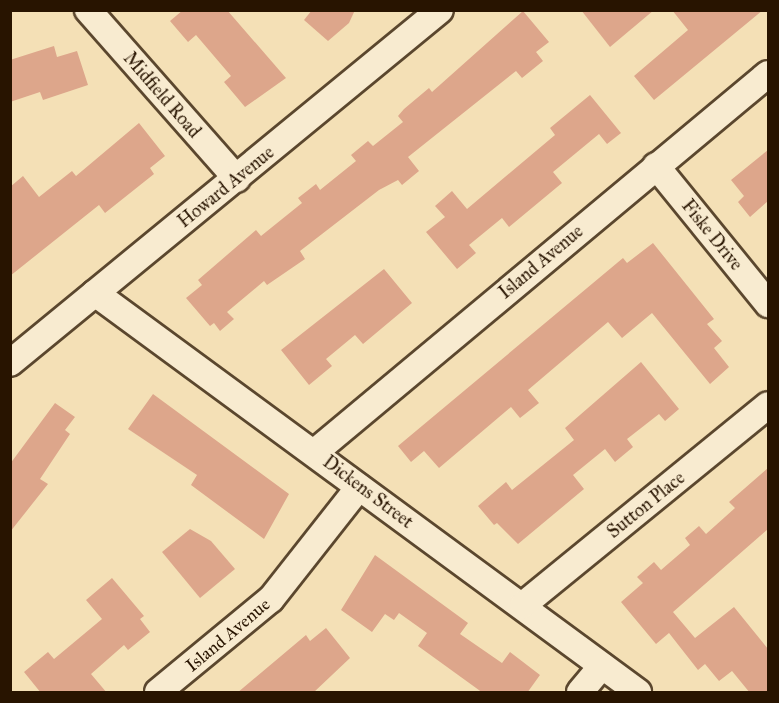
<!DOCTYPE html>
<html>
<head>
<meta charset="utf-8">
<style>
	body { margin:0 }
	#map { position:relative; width:779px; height:703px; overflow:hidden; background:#f4e0b6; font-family:"IM FELL Great Primer",serif }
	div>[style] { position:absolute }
	.building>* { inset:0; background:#dda68b }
	.roads { filter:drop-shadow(2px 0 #5b472e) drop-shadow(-2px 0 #5b472e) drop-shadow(0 2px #5b472e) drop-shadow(0 -2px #5b472e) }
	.minor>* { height:26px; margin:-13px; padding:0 13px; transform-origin:13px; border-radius:13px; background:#f8ebd0 }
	span { translate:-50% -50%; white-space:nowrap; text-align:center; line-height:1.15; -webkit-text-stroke:5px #f8ebd0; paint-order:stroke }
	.street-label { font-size:18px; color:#281400 }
	.frame { position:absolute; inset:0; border:12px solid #281400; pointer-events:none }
</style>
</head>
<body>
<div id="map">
	<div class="building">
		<i style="clip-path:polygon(183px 10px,227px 10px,286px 78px,245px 107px,224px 82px,231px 76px,196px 35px,188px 42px,170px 21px)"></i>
		<i style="clip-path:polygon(312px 10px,355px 10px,349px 23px,328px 41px,304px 20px)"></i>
		<i style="clip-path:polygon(581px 10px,654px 10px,610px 47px)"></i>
		<i style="clip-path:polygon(672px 10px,763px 10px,654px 100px,634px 76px,688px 30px)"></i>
		<i style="clip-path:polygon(523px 11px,549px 42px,536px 52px,543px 61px,522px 78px,516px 71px,408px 157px,419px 171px,402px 185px,398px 180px,379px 190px,300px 251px,305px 259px,267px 285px,264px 281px,227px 312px,234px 319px,220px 331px,214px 323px,210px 326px,186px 298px,202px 285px,198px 280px,256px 230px,261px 236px,302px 203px,298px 198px,316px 184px,320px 190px,356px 161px,351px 155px,368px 141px,373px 146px,403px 122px,398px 116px,404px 109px,429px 88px,432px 92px)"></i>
		<i style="clip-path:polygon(54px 46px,57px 57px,77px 51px,88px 85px,43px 100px,40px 92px,10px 102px,10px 60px)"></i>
		<i style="clip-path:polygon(590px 95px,621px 133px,607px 144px,599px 134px,553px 172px,562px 183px,509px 227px,502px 218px,469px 245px,476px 253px,457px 269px,426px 232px,445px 217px,435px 206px,452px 191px,467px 209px,555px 135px,550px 128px)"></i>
		<i style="clip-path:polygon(139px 123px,165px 156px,150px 168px,154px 174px,105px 213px,99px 205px,10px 276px,10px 187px,23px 176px,39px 197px,72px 171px,76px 176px)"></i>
		<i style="clip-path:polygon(768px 150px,768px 201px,750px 217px,738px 202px,744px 196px,731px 180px)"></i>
		<i style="clip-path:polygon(653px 243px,714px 319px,707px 324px,722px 341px,714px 348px,729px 367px,710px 384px,652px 313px,622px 338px,608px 322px,528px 390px,539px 403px,520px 418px,511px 407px,439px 468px,424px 451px,411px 462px,398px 446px,623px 258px,627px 263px)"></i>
		<i style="clip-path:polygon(384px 269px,412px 303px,363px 344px,355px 335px,326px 359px,332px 366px,309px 385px,281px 350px)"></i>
		<i style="clip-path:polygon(641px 362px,679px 409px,665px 421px,659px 414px,627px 439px,633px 447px,615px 462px,605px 449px,573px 475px,584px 489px,518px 544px,497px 523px,494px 525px,478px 506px,506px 482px,512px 490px,574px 440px,565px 428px)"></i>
		<i style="clip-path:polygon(153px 394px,289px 494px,264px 539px,191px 485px,197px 475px,128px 429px)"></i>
		<i style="clip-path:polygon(55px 403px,75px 417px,65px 430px,70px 434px,40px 479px,48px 484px,10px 532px,10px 464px)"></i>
		<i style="clip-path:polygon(768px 468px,768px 529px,673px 612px,695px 638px,734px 607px,768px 649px,768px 693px,750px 693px,732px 671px,719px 681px,705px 664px,698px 670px,669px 633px,656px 644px,621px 602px,643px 583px,637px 577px,654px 562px,661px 570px,690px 545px,685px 538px,699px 526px,706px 534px,735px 508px,729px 502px)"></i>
		<i style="clip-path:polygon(190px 529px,211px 541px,235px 569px,200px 598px,162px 552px)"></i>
		<i style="clip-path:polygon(375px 555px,468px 623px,460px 634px,502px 663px,510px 652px,540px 675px,527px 693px,483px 693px,418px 646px,427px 633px,399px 613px,394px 620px,385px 614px,372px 632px,341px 610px)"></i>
		<i style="clip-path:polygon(112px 578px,144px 616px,140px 619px,150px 632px,128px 650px,124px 645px,91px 674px,107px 693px,41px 693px,24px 672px,48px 652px,54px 659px,102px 619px,86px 600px)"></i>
		<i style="clip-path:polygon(326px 628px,350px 658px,313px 693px,237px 693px,306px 635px,310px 641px)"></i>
	</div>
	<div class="roads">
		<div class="minor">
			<i style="left:88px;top:10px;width:225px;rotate:48.6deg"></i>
			<i style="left:656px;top:166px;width:178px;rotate:50.9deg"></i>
			<i style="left:95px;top:293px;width:674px;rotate:36.31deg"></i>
			<i style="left:10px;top:363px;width:556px;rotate:-39.38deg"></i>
			<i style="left:315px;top:452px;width:590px;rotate:-39.84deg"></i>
			<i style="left:523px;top:605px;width:316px;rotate:-39.2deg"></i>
			<i style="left:158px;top:692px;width:146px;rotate:-39.5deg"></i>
			<i style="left:271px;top:599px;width:142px;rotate:-51.8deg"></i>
			<i style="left:580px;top:692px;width:34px;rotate:-50deg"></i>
		</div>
	</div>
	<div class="street-label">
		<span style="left:162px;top:95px;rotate:49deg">Midfield Road</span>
		<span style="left:226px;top:187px;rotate:-39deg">Howard Avenue</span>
		<span style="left:712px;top:235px;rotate:51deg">Fiske Drive</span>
		<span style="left:541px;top:262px;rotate:-40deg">Island Avenue</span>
		<span style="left:368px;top:492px;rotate:37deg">Dickens Street</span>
		<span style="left:646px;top:505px;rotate:-39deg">Sutton Place</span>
		<span style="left:228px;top:635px;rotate:-40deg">Island Avenue</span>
	</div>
	<div class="frame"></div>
</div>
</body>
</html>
